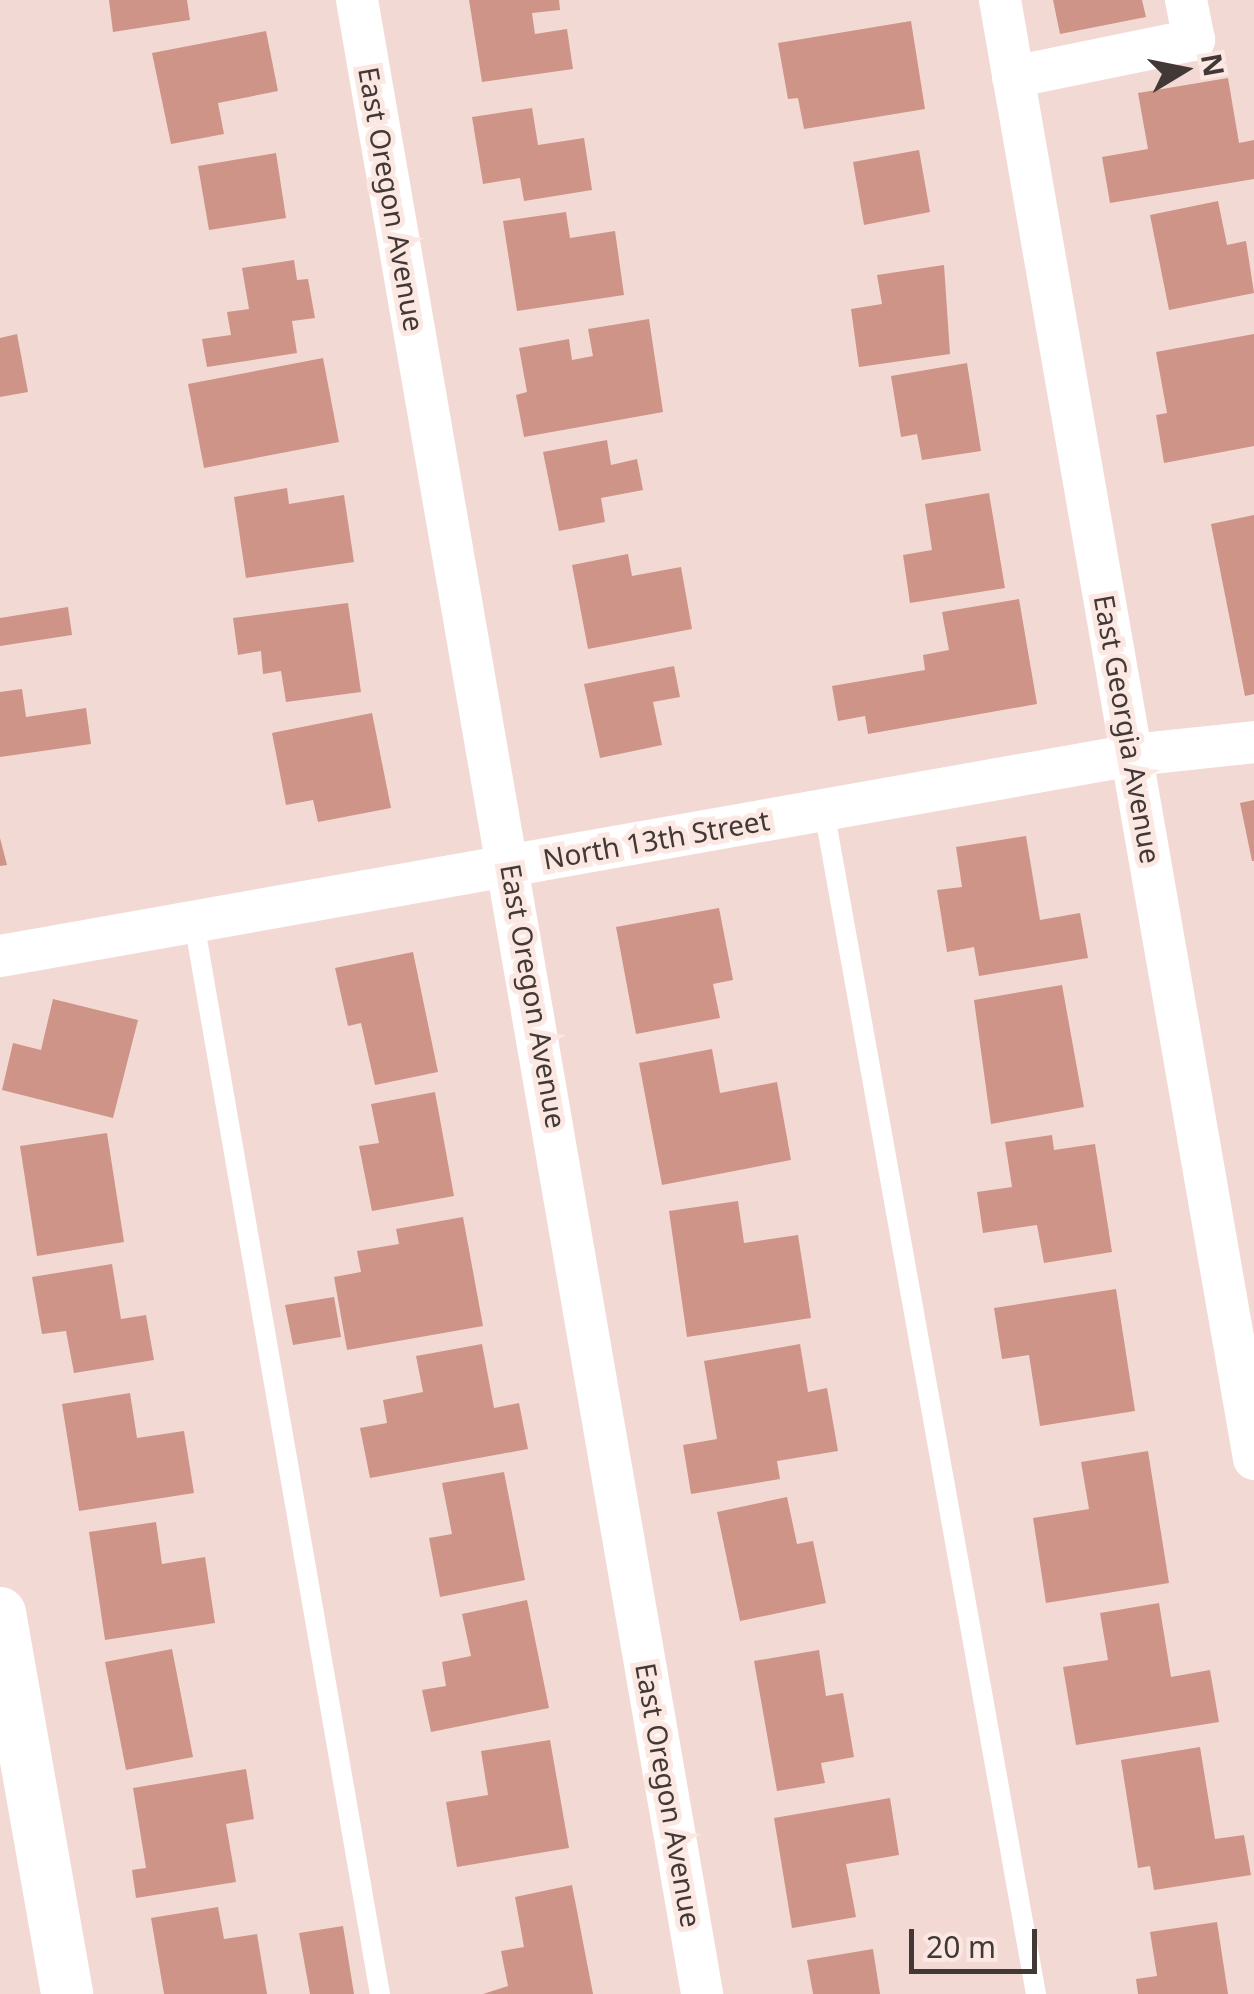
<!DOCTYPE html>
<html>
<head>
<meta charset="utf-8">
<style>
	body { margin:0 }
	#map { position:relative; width:1254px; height:1994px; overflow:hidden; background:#f3d9d3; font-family:"Noto Sans",sans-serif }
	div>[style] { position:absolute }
	.building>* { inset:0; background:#ce9487 }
	.service>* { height:20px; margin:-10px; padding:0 10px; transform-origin:10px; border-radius:10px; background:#fff }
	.minor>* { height:42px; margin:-21px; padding:0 21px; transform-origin:21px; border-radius:21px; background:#fff }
	.tertiary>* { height:52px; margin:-26px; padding:0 26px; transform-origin:26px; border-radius:26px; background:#fff }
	span { translate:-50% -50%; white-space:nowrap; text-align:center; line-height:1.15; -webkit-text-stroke:10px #fce8e3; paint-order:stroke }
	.street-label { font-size:28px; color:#423836 }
	.north { position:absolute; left:1134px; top:20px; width:100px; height:100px; -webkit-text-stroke:8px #fce8e3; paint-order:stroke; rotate:80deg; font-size:28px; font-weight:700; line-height:40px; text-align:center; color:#423836 }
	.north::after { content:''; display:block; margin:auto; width:35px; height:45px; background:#423836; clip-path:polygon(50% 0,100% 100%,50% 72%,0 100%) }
	.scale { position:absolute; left:909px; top:1929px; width:128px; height:45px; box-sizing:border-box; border:5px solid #423836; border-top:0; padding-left:12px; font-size:30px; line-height:35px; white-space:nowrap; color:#423836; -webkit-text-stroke:8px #fce8e3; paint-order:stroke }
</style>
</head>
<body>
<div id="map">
	<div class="building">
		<i style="clip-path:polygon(109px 0,187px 0,190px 20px,113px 32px)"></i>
		<i style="clip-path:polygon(469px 0,559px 0,560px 10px,532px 13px,535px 34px,567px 29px,573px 69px,482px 82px)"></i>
		<i style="clip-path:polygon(1053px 0,1142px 0,1146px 17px,1060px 34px)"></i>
		<i style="clip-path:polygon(911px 21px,925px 109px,804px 129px,798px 98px,788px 99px,778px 43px)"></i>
		<i style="clip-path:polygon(266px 31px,278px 91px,218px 103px,224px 134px,171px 144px,152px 53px)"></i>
		<i style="clip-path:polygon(1228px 78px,1239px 143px,1254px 140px,1254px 179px,1110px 203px,1102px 157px,1148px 149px,1138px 93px)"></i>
		<i style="clip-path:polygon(532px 108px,538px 145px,584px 138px,592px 190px,524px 201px,520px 178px,483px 184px,472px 117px)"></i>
		<i style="clip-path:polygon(919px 150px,930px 212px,864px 225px,853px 162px)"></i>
		<i style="clip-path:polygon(276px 153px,286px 218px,209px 230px,198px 166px)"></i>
		<i style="clip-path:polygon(1218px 201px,1227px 245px,1246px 241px,1254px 293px,1169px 310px,1150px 215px)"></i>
		<i style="clip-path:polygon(566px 212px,570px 238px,615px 231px,624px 295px,517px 311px,503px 221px)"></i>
		<i style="clip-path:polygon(294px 260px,297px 280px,308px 279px,315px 318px,292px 321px,297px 353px,207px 367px,202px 339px,231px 335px,227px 312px,249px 309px,242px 268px)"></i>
		<i style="clip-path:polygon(944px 265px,950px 354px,859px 367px,851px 309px,882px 304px,877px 275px)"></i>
		<i style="clip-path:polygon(649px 319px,663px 412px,524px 437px,516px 395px,527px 392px,519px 348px,569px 339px,572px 360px,593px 356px,588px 329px)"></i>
		<i style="clip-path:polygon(17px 334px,28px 392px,0 397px,0 338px)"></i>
		<i style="clip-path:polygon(1254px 334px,1254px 446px,1164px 463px,1156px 415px,1167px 413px,1156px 352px)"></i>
		<i style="clip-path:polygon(323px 358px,339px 442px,204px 468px,188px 384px)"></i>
		<i style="clip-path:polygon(967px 363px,981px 451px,922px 460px,917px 434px,901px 437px,891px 376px)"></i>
		<i style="clip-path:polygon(607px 440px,611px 465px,637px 459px,643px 490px,601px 498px,605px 522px,559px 531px,543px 452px)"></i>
		<i style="clip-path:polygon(287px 488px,289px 504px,344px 495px,354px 562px,246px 578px,234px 497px)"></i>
		<i style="clip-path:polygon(989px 493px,1005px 588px,910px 603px,903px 555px,932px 550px,925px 504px)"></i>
		<i style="clip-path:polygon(1254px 515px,1254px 694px,1245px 696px,1211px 524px)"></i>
		<i style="clip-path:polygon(628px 554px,632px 576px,681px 567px,692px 629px,588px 649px,572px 565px)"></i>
		<i style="clip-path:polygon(1019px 599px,1037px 704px,868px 734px,865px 716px,838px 721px,832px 686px,925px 670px,923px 655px,949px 650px,942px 612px)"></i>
		<i style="clip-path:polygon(348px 603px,361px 692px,286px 702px,281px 671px,263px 674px,261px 651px,238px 655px,233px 618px)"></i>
		<i style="clip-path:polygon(68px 607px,72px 635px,0 646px,0 618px)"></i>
		<i style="clip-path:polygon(674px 666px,680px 697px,653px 702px,662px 745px,600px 758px,584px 684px)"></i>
		<i style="clip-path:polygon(22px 689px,26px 717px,86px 708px,91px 744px,0 757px,0 692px)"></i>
		<i style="clip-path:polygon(372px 713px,391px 808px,318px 822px,313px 800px,286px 805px,272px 733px)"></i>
		<i style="clip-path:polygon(1254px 800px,1254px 861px,1252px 861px,1240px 803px)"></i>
		<i style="clip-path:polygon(1026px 836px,1040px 920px,1080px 913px,1088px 958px,979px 976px,974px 947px,947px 952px,937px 890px,962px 887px,956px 847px)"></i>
		<i style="clip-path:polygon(0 838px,7px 865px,0 866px)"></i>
		<i style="clip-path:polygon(719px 908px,733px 980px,713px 984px,720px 1018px,636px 1034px,616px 927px)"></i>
		<i style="clip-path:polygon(413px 952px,438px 1072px,375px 1085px,361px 1023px,348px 1026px,335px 968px)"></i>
		<i style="clip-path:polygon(1062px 985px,1084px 1107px,991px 1124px,974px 1000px)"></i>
		<i style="clip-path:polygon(53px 999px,138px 1020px,113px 1118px,2px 1090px,13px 1043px,41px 1050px)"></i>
		<i style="clip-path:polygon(712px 1049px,720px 1093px,777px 1082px,791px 1160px,662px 1185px,639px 1063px)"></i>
		<i style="clip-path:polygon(435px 1092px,454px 1196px,372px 1211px,359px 1146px,379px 1143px,371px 1104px)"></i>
		<i style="clip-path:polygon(107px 1133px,124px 1242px,37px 1256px,20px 1146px)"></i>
		<i style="clip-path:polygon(1052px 1135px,1054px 1150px,1095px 1144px,1112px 1252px,1044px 1263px,1037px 1225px,983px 1233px,977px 1192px,1012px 1187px,1005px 1142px)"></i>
		<i style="clip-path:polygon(738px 1201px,744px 1243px,798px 1235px,811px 1318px,687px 1337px,669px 1211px)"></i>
		<i style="clip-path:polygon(463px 1217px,483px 1326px,347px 1350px,334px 1277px,361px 1272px,357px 1251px,399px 1244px,396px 1229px)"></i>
		<i style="clip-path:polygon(112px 1264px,121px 1319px,146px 1315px,154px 1360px,74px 1373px,66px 1331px,42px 1334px,32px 1277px)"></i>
		<i style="clip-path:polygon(1116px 1289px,1135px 1411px,1040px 1426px,1029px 1355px,1002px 1359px,994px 1308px)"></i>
		<i style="clip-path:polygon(334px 1297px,341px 1337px,293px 1345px,285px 1305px)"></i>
		<i style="clip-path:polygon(482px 1344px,494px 1408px,519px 1403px,528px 1449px,370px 1478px,360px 1428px,387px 1423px,383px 1400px,423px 1392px,416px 1356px)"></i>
		<i style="clip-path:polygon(800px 1344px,808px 1392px,827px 1388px,838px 1451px,777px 1461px,780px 1479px,691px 1494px,683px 1445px,717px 1439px,704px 1361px)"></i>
		<i style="clip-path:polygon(130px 1393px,137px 1438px,184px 1431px,194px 1493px,79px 1511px,62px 1404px)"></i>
		<i style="clip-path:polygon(1148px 1451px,1169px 1583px,1046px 1603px,1033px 1518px,1089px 1509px,1081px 1462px)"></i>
		<i style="clip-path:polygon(504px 1472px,525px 1580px,440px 1597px,429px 1538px,452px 1534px,442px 1483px)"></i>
		<i style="clip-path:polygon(787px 1497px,797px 1544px,813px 1541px,826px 1603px,740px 1621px,717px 1512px)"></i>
		<i style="clip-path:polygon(156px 1522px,162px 1564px,205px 1557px,215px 1623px,105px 1640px,89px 1532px)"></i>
		<i style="clip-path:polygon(527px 1600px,549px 1708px,431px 1732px,422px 1690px,446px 1686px,442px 1662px,471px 1656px,462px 1614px)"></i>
		<i style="clip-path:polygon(1159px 1603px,1171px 1677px,1210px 1670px,1219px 1722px,1076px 1745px,1063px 1667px,1108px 1660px,1100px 1613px)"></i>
		<i style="clip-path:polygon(172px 1649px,193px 1757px,126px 1770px,105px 1662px)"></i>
		<i style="clip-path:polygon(819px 1650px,826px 1696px,843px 1693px,854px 1757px,821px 1763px,825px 1783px,777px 1791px,754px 1661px)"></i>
		<i style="clip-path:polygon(550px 1740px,569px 1848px,457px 1867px,446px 1802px,488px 1795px,481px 1751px)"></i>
		<i style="clip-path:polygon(1200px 1747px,1215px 1839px,1244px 1835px,1251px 1875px,1154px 1890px,1150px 1866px,1138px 1868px,1121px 1760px)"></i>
		<i style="clip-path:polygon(246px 1769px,254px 1819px,226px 1824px,236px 1882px,136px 1898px,132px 1870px,146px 1868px,133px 1788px)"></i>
		<i style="clip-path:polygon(890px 1798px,899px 1855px,846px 1864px,856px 1917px,792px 1928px,774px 1818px)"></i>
		<i style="clip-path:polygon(572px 1885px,593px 1994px,483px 1994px,508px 1986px,501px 1951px,524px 1947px,515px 1897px)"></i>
		<i style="clip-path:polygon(218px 1907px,224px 1939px,257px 1934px,267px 1994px,164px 1994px,151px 1918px)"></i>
		<i style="clip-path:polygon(1217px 1922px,1228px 1994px,1138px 1994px,1136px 1979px,1157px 1976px,1150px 1932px)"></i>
		<i style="clip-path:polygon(343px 1926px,354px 1994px,310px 1994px,299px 1933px)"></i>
		<i style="clip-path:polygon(873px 1949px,880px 1994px,813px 1994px,807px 1960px)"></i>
	</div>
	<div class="service">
		<i style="left:824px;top:810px;width:1203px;rotate:79.85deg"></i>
		<i style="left:194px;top:922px;width:1088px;rotate:80.16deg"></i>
	</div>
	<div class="minor">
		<i style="left:357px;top:0;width:2024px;rotate:80.18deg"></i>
		<i style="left:1000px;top:0;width:1481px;rotate:80.12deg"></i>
		<i style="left:1013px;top:77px;width:185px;rotate:-11.6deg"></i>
		<i style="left:1194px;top:40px;width:41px;rotate:-101.3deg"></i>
		<i style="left:0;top:956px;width:1151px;rotate:-10.06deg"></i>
		<i style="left:1133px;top:755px;width:122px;rotate:-6.1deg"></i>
	</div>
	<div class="tertiary">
		<i style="left:0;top:1613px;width:387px;rotate:80deg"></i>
	</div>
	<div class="street-label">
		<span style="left:392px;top:199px;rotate:80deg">East Oregon Avenue</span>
		<span style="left:1128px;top:729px;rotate:80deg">East Georgia Avenue</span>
		<span style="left:656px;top:839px;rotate:-10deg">North 13th Street</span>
		<span style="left:534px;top:996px;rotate:80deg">East Oregon Avenue</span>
		<span style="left:669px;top:1795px;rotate:80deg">East Oregon Avenue</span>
	</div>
	<div class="north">N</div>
	<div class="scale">20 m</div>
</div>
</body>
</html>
